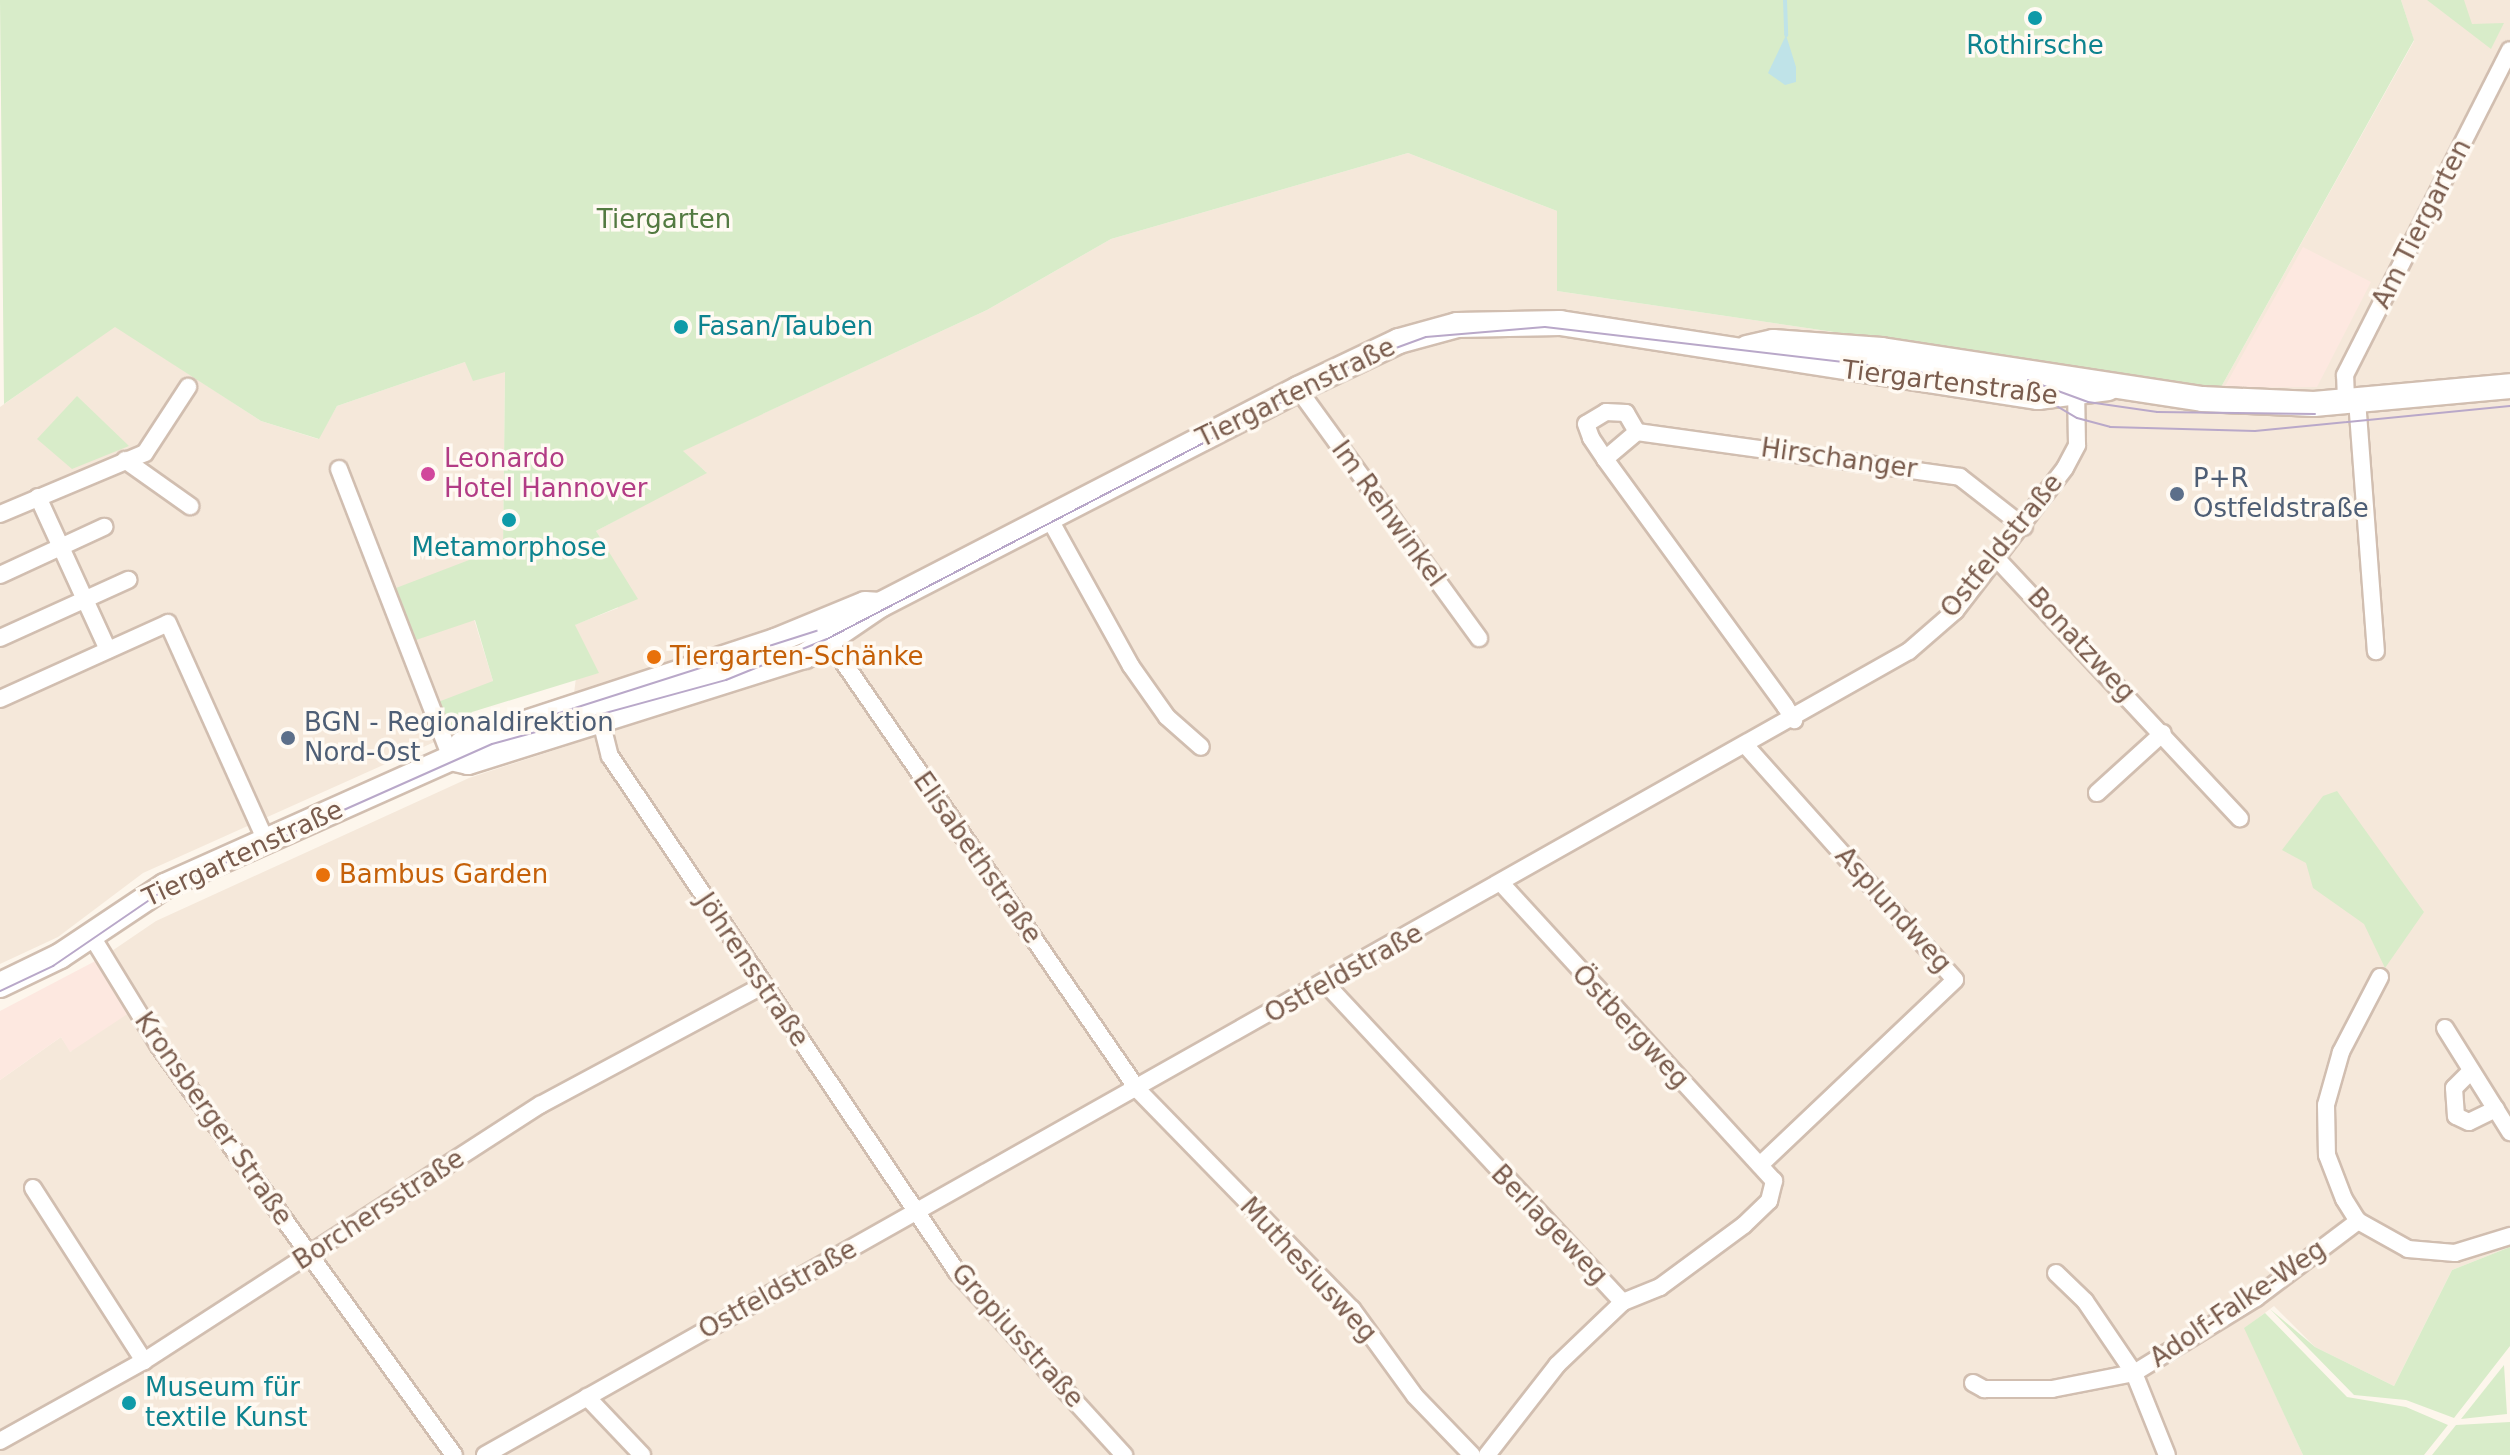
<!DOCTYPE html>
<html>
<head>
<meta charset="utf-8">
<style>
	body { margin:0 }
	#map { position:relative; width:2510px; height:1455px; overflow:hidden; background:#fdf6ec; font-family:"DejaVu Sans",sans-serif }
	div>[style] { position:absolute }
	.residential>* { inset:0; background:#f5e8da }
	.commercial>* { inset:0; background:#fde8e0 }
	.green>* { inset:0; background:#d8ecc9 }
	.water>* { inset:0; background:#bfe3e8 }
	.stream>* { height:4px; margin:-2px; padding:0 2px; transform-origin:2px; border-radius:2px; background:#bfe3e8 }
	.roads { filter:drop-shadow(2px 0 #d1beb0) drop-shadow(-2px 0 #d1beb0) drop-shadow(0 2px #d1beb0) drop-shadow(0 -2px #d1beb0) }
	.minor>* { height:16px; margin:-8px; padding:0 8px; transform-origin:8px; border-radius:8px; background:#fff }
	.secondary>* { height:24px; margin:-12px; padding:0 12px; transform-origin:12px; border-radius:12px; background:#fff }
	.tram>* { height:2px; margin:-1px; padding:0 1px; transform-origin:1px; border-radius:1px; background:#b9a8c9 }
	.dots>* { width:22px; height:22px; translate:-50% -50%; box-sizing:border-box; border:4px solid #fffaf3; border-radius:50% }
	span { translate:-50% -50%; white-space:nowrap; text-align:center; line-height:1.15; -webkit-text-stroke:7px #fffaf3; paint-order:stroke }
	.culture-label { font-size:26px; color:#0d838f }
	.left { translate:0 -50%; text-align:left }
	.park-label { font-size:26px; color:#537a41 }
	.street-label { font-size:26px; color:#7a5c4d }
	.hotel-label { font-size:26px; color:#b23c85 }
	.service-label { font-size:26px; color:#4e5e75 }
	.food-label { font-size:26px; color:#c56008 }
</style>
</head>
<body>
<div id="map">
	<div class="residential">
		<i style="clip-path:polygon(2401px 0,2510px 0,2510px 1247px,2452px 1270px,2394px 1386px,2315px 1347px,2274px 1306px,2245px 1328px,2303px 1455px,0 1455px,0 1080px,61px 1037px,71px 1052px,103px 957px,156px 921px,469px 778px,567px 746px,576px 678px,598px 673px,574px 625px,618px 608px,596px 531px,706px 472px,682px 451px,987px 310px,1111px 239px,1408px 153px,1557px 211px,1557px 291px,2220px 389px,2414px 41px)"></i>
		<i style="clip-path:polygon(115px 326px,261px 421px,318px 439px,337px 406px,465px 362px,505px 371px,503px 547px,474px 619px,493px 681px,450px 735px,143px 873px,58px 937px,0 964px,0 407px)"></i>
	</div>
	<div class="commercial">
		<i style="clip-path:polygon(2303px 247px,2371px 282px,2317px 387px,2224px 388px)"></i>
		<i style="clip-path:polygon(103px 957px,132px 1011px,70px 1052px,61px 1037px,0 1080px,0 1011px)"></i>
	</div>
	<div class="green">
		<i style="clip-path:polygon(0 0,2401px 0,2414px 40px,2220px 389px,1557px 291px,1557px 211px,1408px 153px,1111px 239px,987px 310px,683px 451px,707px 473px,596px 531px,638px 599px,575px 625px,599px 673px,472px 712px,450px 735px,438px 702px,493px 681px,475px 620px,416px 640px,396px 588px,503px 547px,505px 372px,473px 381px,465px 362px,337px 406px,319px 439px,261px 421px,115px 327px,4px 404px)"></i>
		<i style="clip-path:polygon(2427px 0,2464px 0,2472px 24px,2504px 23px,2491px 49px)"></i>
		<i style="clip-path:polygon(77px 396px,129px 446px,72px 469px,37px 439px)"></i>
		<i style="clip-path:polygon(2337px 791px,2424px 912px,2385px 968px,2364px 924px,2313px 888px,2306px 863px,2282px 850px,2323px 796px)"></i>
		<i style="clip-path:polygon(2510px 1247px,2510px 1346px,2454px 1418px,2406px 1400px,2354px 1395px,2270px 1309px,2315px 1347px,2394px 1386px,2452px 1270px)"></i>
		<i style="clip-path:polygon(2265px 1313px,2347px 1397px,2406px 1407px,2448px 1425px,2424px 1455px,2303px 1455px,2244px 1328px)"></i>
		<i style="clip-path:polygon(2504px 1365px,2507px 1414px,2461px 1419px)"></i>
		<i style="clip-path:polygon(2510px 1422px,2510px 1455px,2432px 1455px,2456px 1425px)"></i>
	</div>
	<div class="water">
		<i style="clip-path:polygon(1786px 35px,1796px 67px,1796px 82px,1785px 85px,1768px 73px)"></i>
	</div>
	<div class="stream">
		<i style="left:1785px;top:0;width:35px;rotate:88deg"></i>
	</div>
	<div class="roads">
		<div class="minor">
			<i style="left:1298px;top:389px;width:308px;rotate:54deg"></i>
			<i style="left:2357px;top:400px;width:252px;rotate:85.7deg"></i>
			<i style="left:2346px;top:401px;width:26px;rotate:-92deg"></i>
			<i style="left:2345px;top:375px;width:364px;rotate:-63.1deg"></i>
			<i style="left:1637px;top:432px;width:326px;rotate:7.9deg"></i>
			<i style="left:1960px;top:477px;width:81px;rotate:38deg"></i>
			<i style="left:1605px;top:459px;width:42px;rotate:-40.2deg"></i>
			<i style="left:1637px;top:432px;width:22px;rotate:-120deg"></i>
			<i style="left:1626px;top:413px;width:20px;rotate:-177deg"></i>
			<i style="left:1606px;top:412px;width:23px;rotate:149deg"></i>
			<i style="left:1586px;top:424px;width:15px;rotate:70deg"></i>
			<i style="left:1591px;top:438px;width:25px;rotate:56deg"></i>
			<i style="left:1605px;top:459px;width:306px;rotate:53.9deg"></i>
			<i style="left:1785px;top:706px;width:17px;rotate:57deg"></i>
			<i style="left:125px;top:460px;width:80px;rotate:35.3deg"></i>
			<i style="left:339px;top:469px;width:310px;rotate:68.8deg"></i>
			<i style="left:38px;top:497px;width:168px;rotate:65.4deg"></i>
			<i style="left:0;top:514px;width:157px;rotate:-22.8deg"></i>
			<i style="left:145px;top:453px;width:79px;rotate:-56.9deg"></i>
			<i style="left:1049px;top:518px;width:169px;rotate:61deg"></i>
			<i style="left:1131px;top:666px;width:62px;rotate:54.8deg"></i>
			<i style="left:1167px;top:717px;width:45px;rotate:41.4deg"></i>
			<i style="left:1998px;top:560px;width:354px;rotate:46.9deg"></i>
			<i style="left:0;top:575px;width:115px;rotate:-24.8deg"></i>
			<i style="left:824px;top:634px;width:554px;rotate:55.45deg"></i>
			<i style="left:1138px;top:1090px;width:306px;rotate:45.7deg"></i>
			<i style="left:1352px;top:1309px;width:107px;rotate:54.1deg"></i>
			<i style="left:1415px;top:1396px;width:82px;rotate:46deg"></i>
			<i style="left:0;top:638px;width:141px;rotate:-24.4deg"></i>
			<i style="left:0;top:699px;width:184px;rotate:-24.3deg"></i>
			<i style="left:168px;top:623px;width:239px;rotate:65.8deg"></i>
			<i style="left:601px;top:721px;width:36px;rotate:76deg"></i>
			<i style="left:610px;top:756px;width:622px;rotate:56.08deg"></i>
			<i style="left:957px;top:1272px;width:248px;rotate:47.6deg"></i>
			<i style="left:1747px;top:747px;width:312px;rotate:48.2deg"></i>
			<i style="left:1955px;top:980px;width:269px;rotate:136.5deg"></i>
			<i style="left:2097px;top:793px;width:89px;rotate:-42.3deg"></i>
			<i style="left:91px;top:935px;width:130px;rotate:58.5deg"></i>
			<i style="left:159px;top:1046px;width:504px;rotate:54.2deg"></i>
			<i style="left:2380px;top:977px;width:85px;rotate:117.5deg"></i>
			<i style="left:2341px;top:1052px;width:55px;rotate:105.8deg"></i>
			<i style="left:2326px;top:1105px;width:50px;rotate:88.9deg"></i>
			<i style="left:2327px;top:1155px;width:47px;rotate:68.9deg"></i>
			<i style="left:2344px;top:1199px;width:26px;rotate:58deg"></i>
			<i style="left:2358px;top:1221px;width:57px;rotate:29.2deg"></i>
			<i style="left:2408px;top:1249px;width:47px;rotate:4.9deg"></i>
			<i style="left:2455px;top:1253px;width:58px;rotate:-17.2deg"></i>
			<i style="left:1326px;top:984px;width:435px;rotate:47deg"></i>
			<i style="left:1623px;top:1302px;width:40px;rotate:-22deg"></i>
			<i style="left:1660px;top:1287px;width:104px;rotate:-36.4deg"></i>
			<i style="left:1744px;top:1225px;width:35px;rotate:-44deg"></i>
			<i style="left:1769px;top:1201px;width:21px;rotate:-76deg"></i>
			<i style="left:1774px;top:1181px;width:401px;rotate:-132.5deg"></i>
			<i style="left:2445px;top:1028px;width:123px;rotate:58deg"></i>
			<i style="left:2471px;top:1071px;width:24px;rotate:135deg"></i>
			<i style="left:2454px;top:1088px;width:28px;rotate:86deg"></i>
			<i style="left:2456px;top:1116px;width:14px;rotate:25deg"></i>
			<i style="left:2469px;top:1122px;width:30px;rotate:-26deg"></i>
			<i style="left:33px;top:1188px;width:206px;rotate:57.3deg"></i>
			<i style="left:2056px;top:1273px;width:40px;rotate:44deg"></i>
			<i style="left:2085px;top:1301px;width:87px;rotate:55.8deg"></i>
			<i style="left:2134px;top:1373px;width:88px;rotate:68.1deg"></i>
			<i style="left:1973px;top:1383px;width:13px;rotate:29deg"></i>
			<i style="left:1984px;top:1389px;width:68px"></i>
			<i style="left:2052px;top:1389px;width:84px;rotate:-11deg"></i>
			<i style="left:2134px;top:1373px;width:143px;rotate:-31.6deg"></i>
			<i style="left:2256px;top:1298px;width:128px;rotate:-37deg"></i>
			<i style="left:587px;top:1397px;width:80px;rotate:46.5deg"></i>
			<i style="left:0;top:1441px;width:165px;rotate:-29.1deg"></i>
			<i style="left:144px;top:1361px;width:472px;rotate:-32.9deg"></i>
			<i style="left:540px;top:1105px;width:252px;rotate:-28.2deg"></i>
			<i style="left:485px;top:1455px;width:1635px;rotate:-29.45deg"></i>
			<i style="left:1909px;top:651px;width:61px;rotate:-41deg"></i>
			<i style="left:1955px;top:611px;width:180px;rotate:-52.4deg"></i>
			<i style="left:2065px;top:468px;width:26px;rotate:-62deg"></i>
			<i style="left:2077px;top:445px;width:59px;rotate:-91deg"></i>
			<i style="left:1487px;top:1455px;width:114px;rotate:-52.1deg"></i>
			<i style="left:1557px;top:1365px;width:91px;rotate:-43.7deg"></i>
		</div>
		<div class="secondary">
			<i style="left:1747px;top:348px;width:27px;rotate:-13deg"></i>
			<i style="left:1773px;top:342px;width:109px;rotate:4.2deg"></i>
			<i style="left:1882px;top:350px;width:324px;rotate:8.7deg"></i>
			<i style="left:2202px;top:399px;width:112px;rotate:2.6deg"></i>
			<i style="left:2314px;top:404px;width:197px;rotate:-5.2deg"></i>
			<i style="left:451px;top:758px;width:17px;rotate:13deg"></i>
			<i style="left:468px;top:762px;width:353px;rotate:-17.5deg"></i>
			<i style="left:805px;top:656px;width:91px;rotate:-34.2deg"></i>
			<i style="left:880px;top:605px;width:471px;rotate:-27.3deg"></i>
			<i style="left:1298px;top:389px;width:112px;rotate:-25.4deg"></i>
			<i style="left:1399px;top:341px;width:60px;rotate:-15.4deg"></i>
			<i style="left:1457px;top:325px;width:103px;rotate:-1.1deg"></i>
			<i style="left:1560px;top:323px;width:484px;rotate:8.8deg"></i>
			<i style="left:2038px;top:397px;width:71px;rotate:-7.3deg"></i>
			<i style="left:0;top:985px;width:67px;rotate:-25.8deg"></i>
			<i style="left:60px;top:956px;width:126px;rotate:-33.7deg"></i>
			<i style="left:165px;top:886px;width:313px;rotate:-24.1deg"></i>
			<i style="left:451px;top:758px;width:18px;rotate:-52deg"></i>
			<i style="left:462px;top:744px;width:330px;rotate:-18.2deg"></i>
			<i style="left:775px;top:641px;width:97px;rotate:-22.3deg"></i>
			<i style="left:865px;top:604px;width:15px;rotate:4deg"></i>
		</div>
	</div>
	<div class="tram">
		<i style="left:2028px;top:380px;width:64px;rotate:20.1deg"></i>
		<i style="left:2088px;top:402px;width:70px;rotate:8.2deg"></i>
		<i style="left:2157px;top:412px;width:158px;rotate:0.7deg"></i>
		<i style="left:528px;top:723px;width:303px;rotate:-17.7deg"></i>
		<i style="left:0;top:991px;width:59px;rotate:-25.3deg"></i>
		<i style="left:53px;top:966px;width:135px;rotate:-34.4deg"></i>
		<i style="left:164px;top:890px;width:359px;rotate:-24deg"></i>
		<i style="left:492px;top:744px;width:243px;rotate:-15.3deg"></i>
		<i style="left:726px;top:680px;width:109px;rotate:-22.1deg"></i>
		<i style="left:827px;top:639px;width:604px;rotate:-27.5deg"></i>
		<i style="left:1363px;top:360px;width:67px;rotate:-20.1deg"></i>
		<i style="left:1426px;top:337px;width:119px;rotate:-4.8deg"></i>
		<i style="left:1545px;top:327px;width:342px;rotate:6.7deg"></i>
		<i style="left:1885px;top:367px;width:145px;rotate:8.7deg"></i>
		<i style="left:2028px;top:389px;width:57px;rotate:30.6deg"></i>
		<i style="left:2077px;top:418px;width:34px;rotate:15deg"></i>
		<i style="left:2110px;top:427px;width:145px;rotate:1.6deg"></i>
		<i style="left:2255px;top:431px;width:256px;rotate:-5.6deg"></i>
	</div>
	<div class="dots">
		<i style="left:2035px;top:18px;background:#0f9aa8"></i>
		<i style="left:681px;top:327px;background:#0f9aa8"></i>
		<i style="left:428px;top:474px;background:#d1479c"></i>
		<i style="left:2177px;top:494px;background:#5c6f8a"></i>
		<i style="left:509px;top:520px;background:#0f9aa8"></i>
		<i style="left:654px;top:657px;background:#e8710a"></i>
		<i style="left:288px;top:738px;background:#5c6f8a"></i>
		<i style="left:323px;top:875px;background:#e8710a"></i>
		<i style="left:129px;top:1403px;background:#0f9aa8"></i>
	</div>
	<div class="culture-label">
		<span style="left:2035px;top:46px">Rothirsche</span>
		<span class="left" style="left:697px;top:327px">Fasan/Tauben</span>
		<span style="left:509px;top:548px">Metamorphose</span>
		<span class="left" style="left:145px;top:1403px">Museum für<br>textile Kunst</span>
	</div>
	<div class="park-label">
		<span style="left:664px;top:220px">Tiergarten</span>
	</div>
	<div class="street-label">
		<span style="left:2422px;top:224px;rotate:-63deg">Am Tiergarten</span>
		<span style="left:1950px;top:383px;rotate:7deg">Tiergartenstraße</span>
		<span style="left:1296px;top:393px;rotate:-26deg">Tiergartenstraße</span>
		<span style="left:1839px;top:459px;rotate:8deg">Hirschanger</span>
		<span style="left:1388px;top:514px;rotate:54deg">Im Rehwinkel</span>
		<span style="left:2002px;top:546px;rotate:-51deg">Ostfeldstraße</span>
		<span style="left:2081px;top:645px;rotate:47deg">Bonatzweg</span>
		<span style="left:243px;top:854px;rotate:-25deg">Tiergartenstraße</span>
		<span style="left:977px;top:858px;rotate:55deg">Elisabethstraße</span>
		<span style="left:1893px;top:910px;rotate:48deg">Asplundweg</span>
		<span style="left:752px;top:970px;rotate:56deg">Jöhrensstraße</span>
		<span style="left:1344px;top:974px;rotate:-29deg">Ostfeldstraße</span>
		<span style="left:1630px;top:1027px;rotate:47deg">Östbergweg</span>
		<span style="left:213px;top:1119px;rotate:55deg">Kronsberger Straße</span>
		<span style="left:379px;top:1210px;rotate:-33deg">Borchersstraße</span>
		<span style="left:1549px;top:1225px;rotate:46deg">Berlageweg</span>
		<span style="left:1308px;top:1270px;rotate:47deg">Muthesiusweg</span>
		<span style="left:778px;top:1290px;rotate:-29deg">Ostfeldstraße</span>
		<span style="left:2238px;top:1304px;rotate:-34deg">Adolf-Falke-Weg</span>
		<span style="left:1017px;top:1336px;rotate:48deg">Gropiusstraße</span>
	</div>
	<div class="hotel-label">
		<span class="left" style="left:444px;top:474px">Leonardo<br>Hotel Hannover</span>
	</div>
	<div class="service-label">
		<span class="left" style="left:2193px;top:494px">P+R<br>Ostfeldstraße</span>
		<span class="left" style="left:304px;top:738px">BGN - Regionaldirektion<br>Nord-Ost</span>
	</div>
	<div class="food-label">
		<span class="left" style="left:670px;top:657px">Tiergarten-Schänke</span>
		<span class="left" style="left:339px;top:875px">Bambus Garden</span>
	</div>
</div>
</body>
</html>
